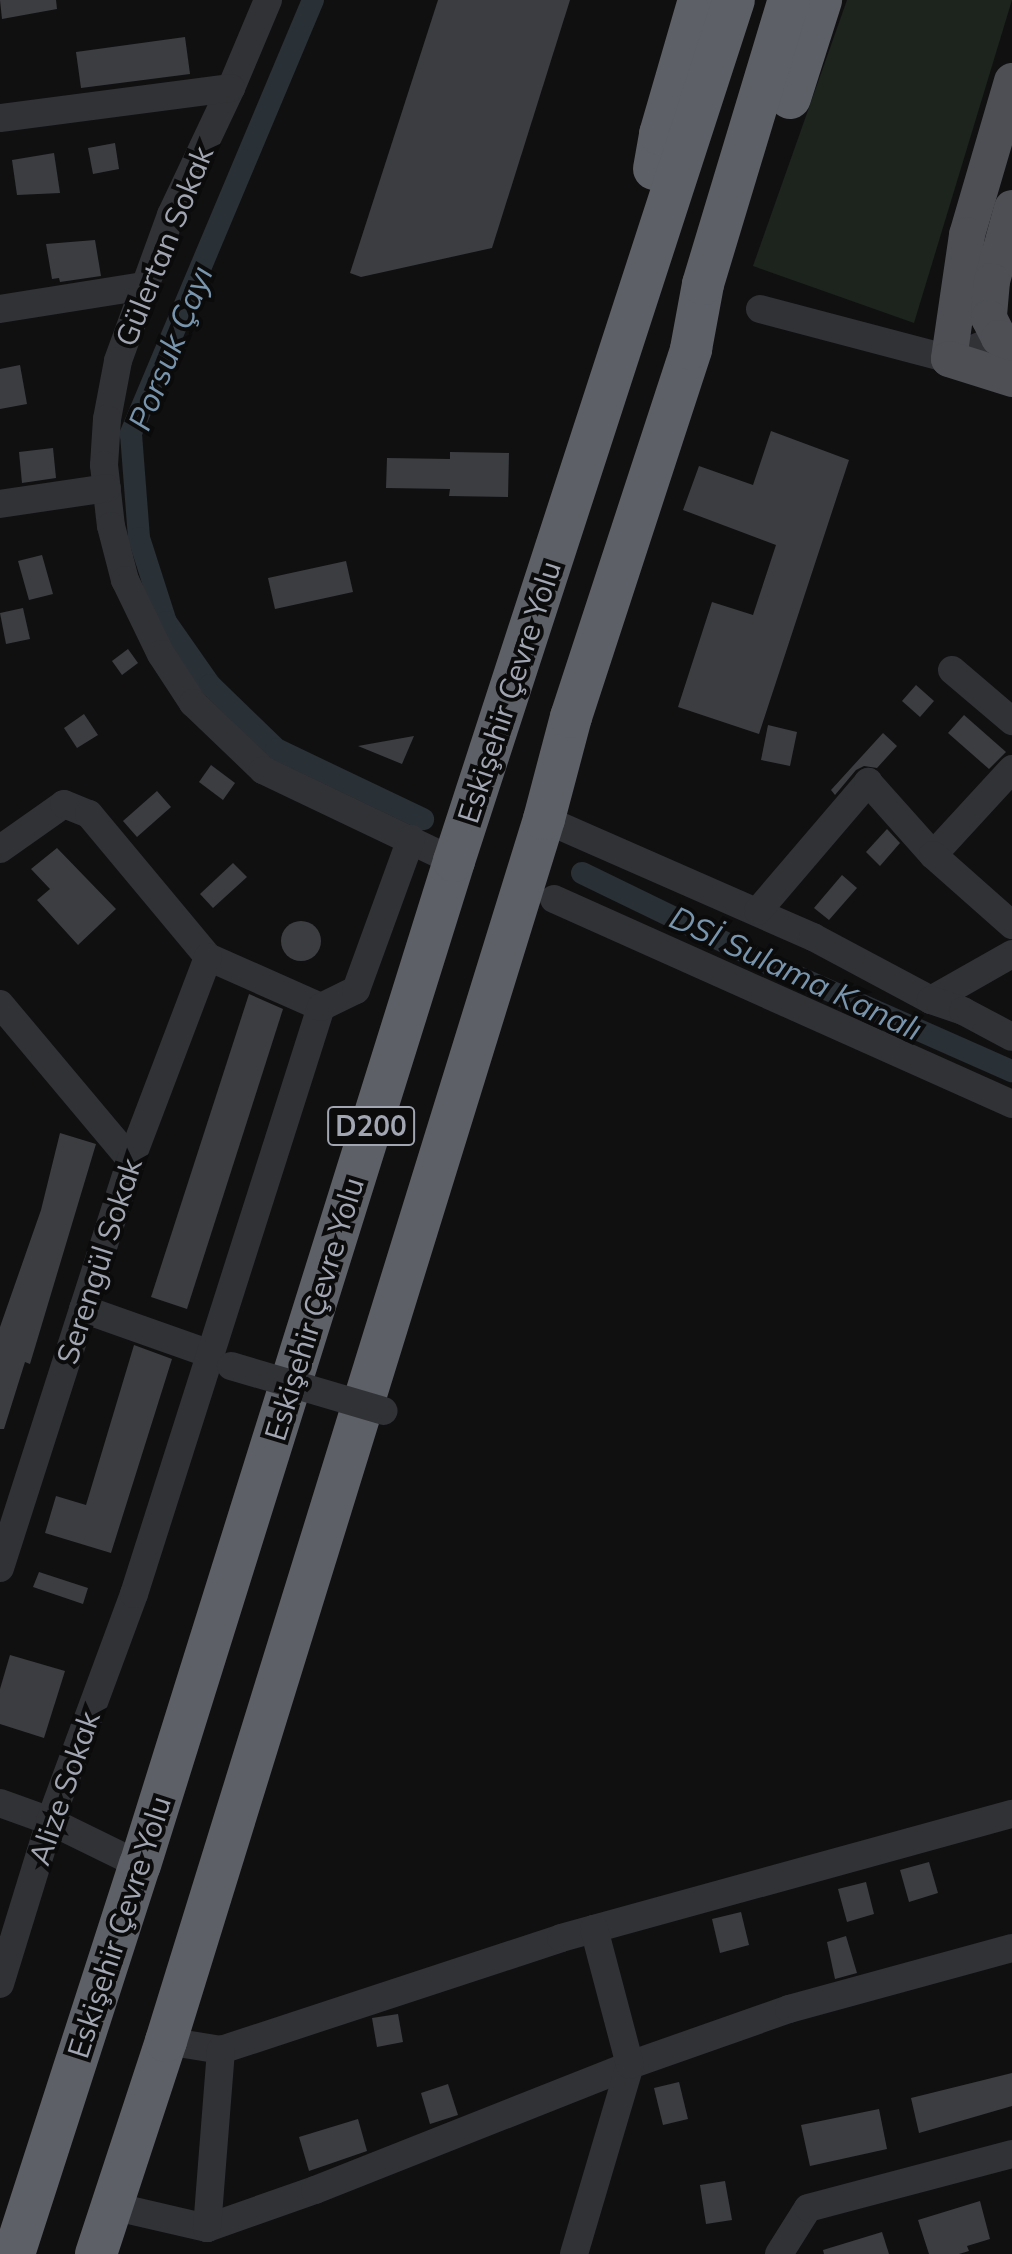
<!DOCTYPE html>
<html>
<head>
<meta charset="utf-8">
<style>
	body { margin:0 }
	#map { position:relative; width:1012px; height:2254px; overflow:hidden; background:#101011; font-family:Mulish,sans-serif }
	div>[style] { position:absolute }
	.green>* { inset:0; background:#1c241d }
	.canal>* { height:22px; margin:-11px; padding:0 11px; transform-origin:11px; border-radius:11px; background:#293036 }
	.building>* { inset:0; background:#3c3d41 }
	.round { border-radius:50% }
	.minor>* { height:28px; margin:-14px; padding:0 14px; transform-origin:14px; border-radius:14px; background:#313236 }
	.major>* { height:36px; margin:-18px; padding:0 18px; transform-origin:18px; border-radius:18px; background:#4d4f55 }
	.highway>* { height:42px; margin:-21px; padding:0 21px; transform-origin:21px; border-radius:21px; background:#5d6067 }
	.minor-bridge>* { height:28px; margin:-14px; padding:0 14px; transform-origin:14px; border-radius:14px; background:#313236 }
	span { translate:-50% -50%; white-space:nowrap; text-align:center; line-height:1.15; -webkit-text-stroke:8px #0b0b0c; paint-order:stroke }
	.shield-label span { padding:2px 6px; background:#0b0b0c; border:2px solid; border-radius:6px; -webkit-text-stroke-width:0 }
	.shield-label { font-size:28px; color:#a1a6b2; font-weight:700 }
	.street-label { font-size:30px; color:#a1a6b2 }
	.water-label { font-size:32px; color:#7895ad; font-style:italic }
</style>
</head>
<body>
<div id="map">
	<div class="green">
		<i style="clip-path:polygon(847px 0,1012px 0,914px 323px,753px 266px)"></i>
	</div>
	<div class="canal">
		<i style="left:313px;top:0;width:471px;rotate:112.8deg"></i>
		<i style="left:131px;top:434px;width:104px;rotate:85.6deg"></i>
		<i style="left:139px;top:538px;width:88px;rotate:72.2deg"></i>
		<i style="left:166px;top:622px;width:77px;rotate:55.1deg"></i>
		<i style="left:210px;top:685px;width:92px;rotate:44.1deg"></i>
		<i style="left:276px;top:749px;width:163px;rotate:25.5deg"></i>
		<i style="left:582px;top:873px;width:208px;rotate:25.9deg"></i>
		<i style="left:769px;top:964px;width:266px;rotate:23.8deg"></i>
	</div>
	<div class="building">
		<i style="clip-path:polygon(0 0,56px 0,57px 9px,2px 19px)"></i>
		<i style="clip-path:polygon(438px 0,570px 0,492px 248px,361px 277px,350px 273px)"></i>
		<i style="clip-path:polygon(185px 37px,190px 74px,81px 88px,76px 52px)"></i>
		<i style="clip-path:polygon(115px 143px,119px 169px,93px 174px,88px 148px)"></i>
		<i style="clip-path:polygon(54px 153px,60px 193px,17px 195px,12px 160px)"></i>
		<i style="clip-path:polygon(95px 240px,101px 276px,60px 282px,59px 278px,52px 279px,46px 244px)"></i>
		<i style="clip-path:polygon(20px 365px,27px 404px,0 409px,0 369px)"></i>
		<i style="clip-path:polygon(771px 431px,849px 460px,759px 734px,678px 707px,712px 602px,753px 615px,776px 545px,683px 510px,699px 466px,753px 485px)"></i>
		<i style="clip-path:polygon(53px 448px,56px 478px,22px 483px,19px 452px)"></i>
		<i style="clip-path:polygon(450px 452px,509px 453px,508px 497px,449px 496px,450px 489px,386px 488px,387px 458px,450px 459px)"></i>
		<i style="clip-path:polygon(42px 555px,53px 594px,29px 600px,18px 561px)"></i>
		<i style="clip-path:polygon(346px 561px,353px 592px,275px 609px,268px 578px)"></i>
		<i style="clip-path:polygon(23px 608px,30px 639px,6px 644px,0 613px)"></i>
		<i style="clip-path:polygon(128px 649px,138px 663px,122px 675px,112px 661px)"></i>
		<i style="clip-path:polygon(916px 685px,934px 701px,920px 717px,902px 701px)"></i>
		<i style="clip-path:polygon(84px 714px,98px 735px,77px 748px,64px 728px)"></i>
		<i style="clip-path:polygon(964px 715px,1006px 752px,989px 769px,948px 733px)"></i>
		<i style="clip-path:polygon(768px 725px,797px 732px,790px 766px,761px 760px)"></i>
		<i style="clip-path:polygon(883px 733px,897px 746px,877px 768px,864px 766px,856px 770px,835px 795px,831px 790px)"></i>
		<i style="clip-path:polygon(414px 736px,402px 764px,358px 746px)"></i>
		<i style="clip-path:polygon(211px 765px,235px 783px,223px 800px,199px 782px)"></i>
		<i style="clip-path:polygon(157px 791px,171px 807px,137px 837px,123px 821px)"></i>
		<i style="clip-path:polygon(887px 829px,900px 843px,880px 866px,866px 852px)"></i>
		<i style="clip-path:polygon(57px 848px,116px 909px,78px 945px,37px 900px,50px 889px,31px 869px)"></i>
		<i style="clip-path:polygon(233px 863px,247px 877px,213px 908px,200px 894px)"></i>
		<i style="clip-path:polygon(842px 875px,857px 888px,829px 920px,814px 908px)"></i>
		<i class="round" style="left:281px;top:921px;width:40px;height:40px"></i>
		<i style="clip-path:polygon(249px 994px,283px 1009px,187px 1309px,151px 1297px)"></i>
		<i style="clip-path:polygon(60px 1133px,96px 1144px,30px 1364px,25px 1362px,4px 1429px,0 1429px,0 1327px,41px 1210px)"></i>
		<i style="clip-path:polygon(134px 1345px,172px 1359px,111px 1553px,45px 1533px,56px 1496px,86px 1505px)"></i>
		<i style="clip-path:polygon(39px 1572px,88px 1588px,83px 1604px,33px 1587px)"></i>
		<i style="clip-path:polygon(10px 1655px,65px 1671px,44px 1738px,0 1724px,0 1689px)"></i>
		<i style="clip-path:polygon(929px 1862px,938px 1893px,909px 1902px,900px 1870px)"></i>
		<i style="clip-path:polygon(866px 1882px,874px 1914px,847px 1922px,838px 1889px)"></i>
		<i style="clip-path:polygon(741px 1912px,749px 1945px,720px 1953px,712px 1919px)"></i>
		<i style="clip-path:polygon(846px 1936px,857px 1973px,835px 1979px,827px 1942px)"></i>
		<i style="clip-path:polygon(398px 2014px,403px 2042px,377px 2047px,372px 2018px)"></i>
		<i style="clip-path:polygon(1012px 2073px,1012px 2106px,919px 2133px,911px 2098px)"></i>
		<i style="clip-path:polygon(679px 2082px,688px 2119px,663px 2125px,654px 2088px)"></i>
		<i style="clip-path:polygon(448px 2084px,458px 2115px,430px 2124px,421px 2093px)"></i>
		<i style="clip-path:polygon(879px 2109px,887px 2149px,810px 2166px,801px 2125px)"></i>
		<i style="clip-path:polygon(358px 2119px,367px 2151px,309px 2171px,299px 2137px)"></i>
		<i style="clip-path:polygon(725px 2181px,732px 2220px,706px 2224px,700px 2185px)"></i>
		<i style="clip-path:polygon(980px 2201px,990px 2239px,967px 2246px,969px 2251px,959px 2254px,929px 2254px,918px 2220px)"></i>
		<i style="clip-path:polygon(882px 2232px,889px 2254px,824px 2254px,823px 2250px)"></i>
	</div>
	<div class="minor">
		<i style="left:268px;top:0;width:95px;rotate:112.8deg"></i>
		<i style="left:231px;top:88px;width:140px;rotate:115.3deg"></i>
		<i style="left:171px;top:215px;width:155px;rotate:110deg"></i>
		<i style="left:118px;top:361px;width:59px;rotate:100.7deg"></i>
		<i style="left:107px;top:419px;width:46px;rotate:93.7deg"></i>
		<i style="left:104px;top:465px;width:61px;rotate:83.5deg"></i>
		<i style="left:111px;top:526px;width:56px;rotate:75.5deg"></i>
		<i style="left:125px;top:580px;width:82px;rotate:64.1deg"></i>
		<i style="left:161px;top:654px;width:59px;rotate:56.9deg"></i>
		<i style="left:193px;top:703px;width:97px;rotate:43.7deg"></i>
		<i style="left:263px;top:770px;width:212px;rotate:25.5deg"></i>
		<i style="left:0;top:118px;width:233px;rotate:-7.4deg"></i>
		<i style="left:0;top:309px;width:145px;rotate:-9.1deg"></i>
		<i style="left:760px;top:309px;width:196px;rotate:14.8deg"></i>
		<i style="left:949px;top:359px;width:54px;rotate:-22.8deg"></i>
		<i style="left:0;top:504px;width:108px;rotate:-8.5deg"></i>
		<i style="left:952px;top:670px;width:79px;rotate:40.4deg"></i>
		<i style="left:544px;top:819px;width:294px;rotate:23.7deg"></i>
		<i style="left:813px;top:937px;width:134px;rotate:28.1deg"></i>
		<i style="left:931px;top:1000px;width:93px;rotate:-29.6deg"></i>
		<i style="left:0;top:849px;width:78px;rotate:-35.1deg"></i>
		<i style="left:64px;top:804px;width:27px;rotate:22deg"></i>
		<i style="left:89px;top:814px;width:186px;rotate:50.2deg"></i>
		<i style="left:208px;top:957px;width:124px;rotate:23.9deg"></i>
		<i style="left:933px;top:855px;width:117px;rotate:-47.4deg"></i>
		<i style="left:554px;top:899px;width:502px;rotate:24.11deg"></i>
		<i style="left:758px;top:911px;width:170px;rotate:-49.5deg"></i>
		<i style="left:868px;top:782px;width:98px;rotate:48.3deg"></i>
		<i style="left:933px;top:855px;width:106px;rotate:41.5deg"></i>
		<i style="left:931px;top:1000px;width:34px;rotate:19deg"></i>
		<i style="left:963px;top:1011px;width:55px;rotate:28deg"></i>
		<i style="left:0;top:1004px;width:204px;rotate:50deg"></i>
		<i style="left:83px;top:1309px;width:135px;rotate:19.5deg"></i>
		<i style="left:0;top:1568px;width:429px;rotate:-72.2deg"></i>
		<i style="left:131px;top:1160px;width:217px;rotate:-69.2deg"></i>
		<i style="left:0;top:1803px;width:53px;rotate:19.8deg"></i>
		<i style="left:50px;top:1821px;width:100px;rotate:26.1deg"></i>
		<i style="left:0;top:1984px;width:170px;rotate:-72.9deg"></i>
		<i style="left:50px;top:1821px;width:242px;rotate:-69.7deg"></i>
		<i style="left:134px;top:1594px;width:616px;rotate:-72.33deg"></i>
		<i style="left:321px;top:1007px;width:39px;rotate:-26deg"></i>
		<i style="left:356px;top:990px;width:161px;rotate:-70deg"></i>
		<i style="left:166px;top:2041px;width:56px;rotate:9.3deg"></i>
		<i style="left:221px;top:2050px;width:358px;rotate:-18.2deg"></i>
		<i style="left:561px;top:1938px;width:468px;rotate:-15.4deg"></i>
		<i style="left:112px;top:2206px;width:98px;rotate:13deg"></i>
		<i style="left:207px;top:2228px;width:114px;rotate:-19.4deg"></i>
		<i style="left:315px;top:2190px;width:339px;rotate:-21.6deg"></i>
		<i style="left:630px;top:2065px;width:169px;rotate:-19.4deg"></i>
		<i style="left:789px;top:2009px;width:231px;rotate:-15.3deg"></i>
		<i style="left:207px;top:2228px;width:179px;rotate:-85.5deg"></i>
		<i style="left:574px;top:2254px;width:197px;rotate:-73.5deg"></i>
		<i style="left:630px;top:2065px;width:141px;rotate:-104.8deg"></i>
		<i style="left:779px;top:2254px;width:54px;rotate:-57.8deg"></i>
		<i style="left:808px;top:2208px;width:211px;rotate:-14.8deg"></i>
	</div>
	<div class="major">
		<i style="left:1012px;top:81px;width:160px;rotate:106.3deg"></i>
		<i style="left:967px;top:235px;width:125px;rotate:98.3deg"></i>
		<i style="left:949px;top:359px;width:66px;rotate:17.6deg"></i>
		<i style="left:1012px;top:208px;width:76px;rotate:105.3deg"></i>
		<i style="left:992px;top:281px;width:37px;rotate:95deg"></i>
		<i style="left:989px;top:318px;width:22px;rotate:63deg"></i>
		<i style="left:999px;top:338px;width:14px;rotate:21deg"></i>
	</div>
	<div class="highway">
		<i style="left:790px;top:98px;width:103px;rotate:-72.4deg"></i>
		<i style="left:654px;top:169px;width:36px;rotate:-80deg"></i>
		<i style="left:660px;top:134px;width:140px;rotate:-73.8deg"></i>
		<i style="left:14px;top:2254px;width:409px;rotate:-72.1deg"></i>
		<i style="left:140px;top:1865px;width:1052px;rotate:-72.63deg"></i>
		<i style="left:454px;top:861px;width:905px;rotate:-71.99deg"></i>
		<i style="left:96px;top:2254px;width:224px;rotate:-71.8deg"></i>
		<i style="left:166px;top:2041px;width:1279px;rotate:-72.81deg"></i>
		<i style="left:544px;top:819px;width:106px;rotate:-75.2deg"></i>
		<i style="left:571px;top:717px;width:387px;rotate:-71.9deg"></i>
		<i style="left:691px;top:349px;width:66px;rotate:-79.5deg"></i>
		<i style="left:703px;top:284px;width:297px;rotate:-73.2deg"></i>
	</div>
	<div class="minor-bridge">
		<i style="left:231px;top:1366px;width:159px;rotate:16.4deg"></i>
	</div>
	<div class="shield-label">
		<span style="left:371px;top:1126px">D200</span>
	</div>
	<div class="street-label">
		<span style="left:164px;top:246px;rotate:-68deg">Gülertan Sokak</span>
		<span style="left:509px;top:692px;rotate:-72deg">Eskişehir Çevre Yolu</span>
		<span style="left:99px;top:1261px;rotate:-72deg">Serengül Sokak</span>
		<span style="left:314px;top:1309px;rotate:-73deg">Eskişehir Çevre Yolu</span>
		<span style="left:64px;top:1788px;rotate:-71deg">Alize Sokak</span>
		<span style="left:119px;top:1927px;rotate:-72deg">Eskişehir Çevre Yolu</span>
	</div>
	<div class="water-label">
		<span style="left:170px;top:348px;rotate:-68deg">Porsuk Çayı</span>
		<span style="left:796px;top:973px;rotate:25deg">DSİ Sulama Kanalı</span>
	</div>
</div>
</body>
</html>
